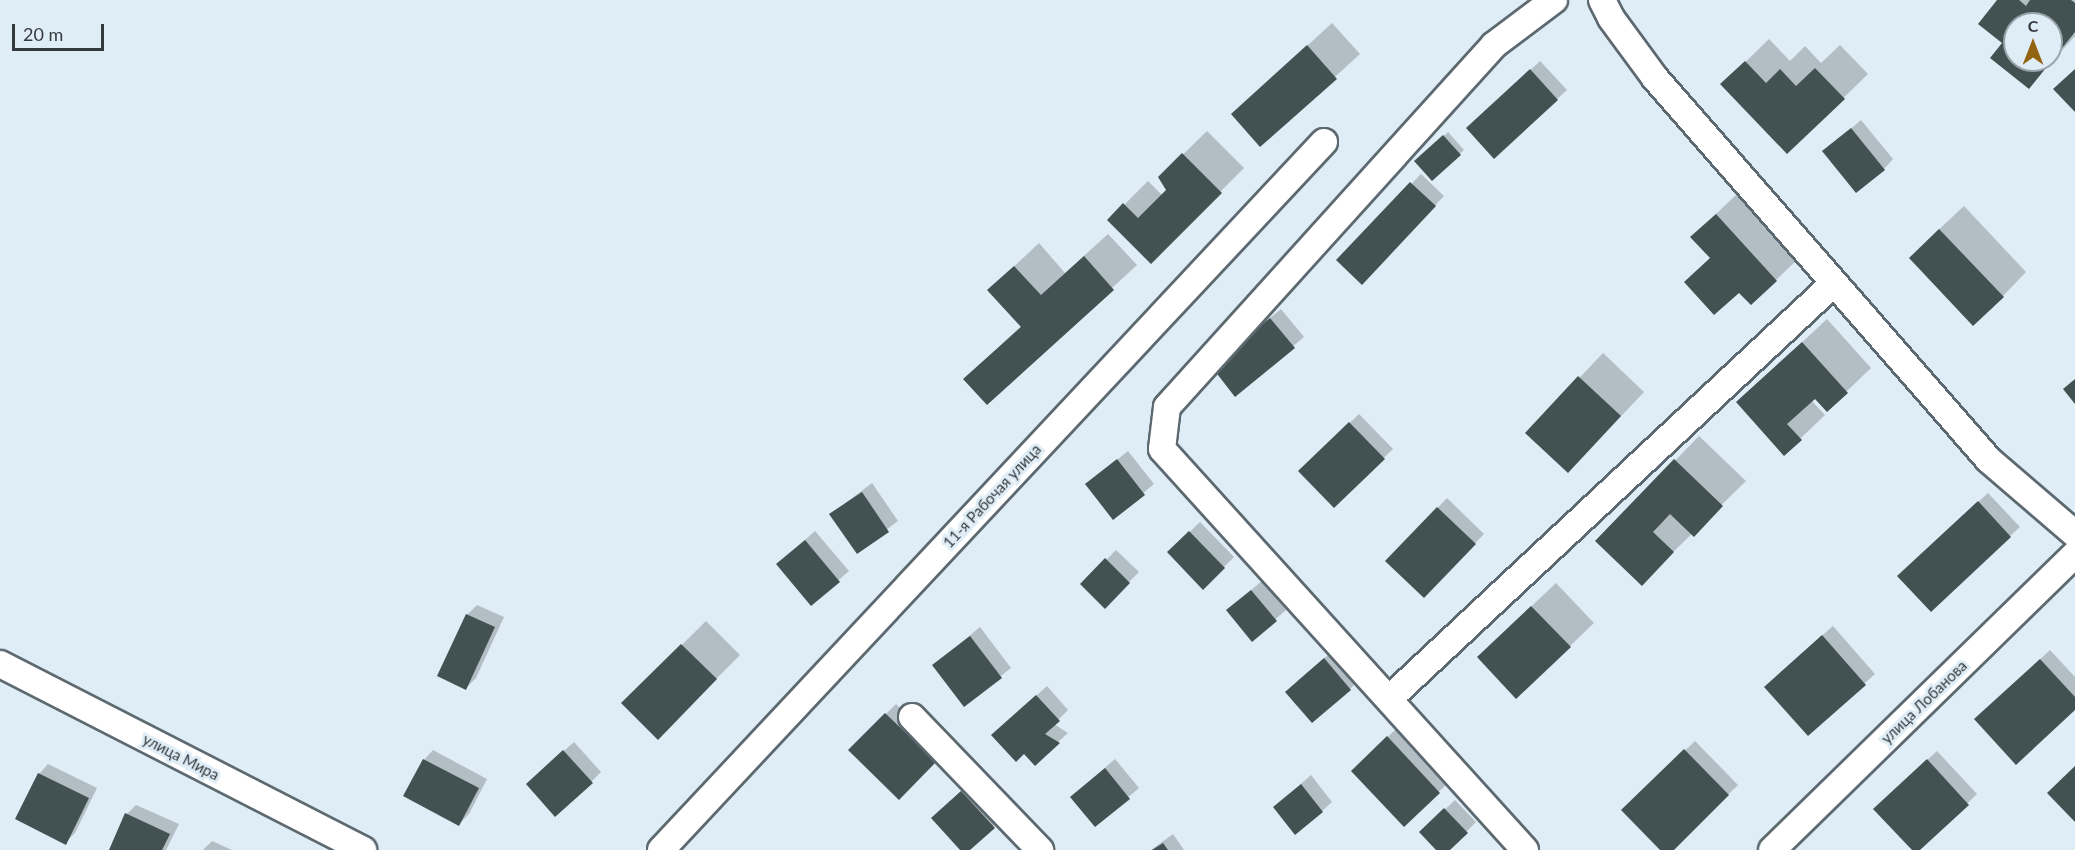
<!DOCTYPE html>
<html>
<head>
<meta charset="utf-8">
<style>
	body { margin:0 }
	#map { position:relative; width:2075px; height:850px; overflow:hidden; background:#dfedf6; font-family:Lato,sans-serif }
	div>[style] { position:absolute }
	.shadow>* { inset:0; background:#0003 }
	.building>* { inset:0; background:#425152 }
	.roads { filter:drop-shadow(2px 0 #5d6970) drop-shadow(-2px 0 #5d6970) drop-shadow(0 2px #5d6970) drop-shadow(0 -2px #5d6970) }
	.minor>* { height:26px; margin:-13px; padding:0 13px; transform-origin:13px; border-radius:13px; background:#fff }
	span { translate:-50% -50%; white-space:nowrap; text-align:center; line-height:1.15; -webkit-text-stroke:6px #dfedf6; paint-order:stroke }
	.street-label { font-size:15px; color:#353a3e }
	.north { position:absolute; left:2003px; top:12px; width:60px; height:60px; box-sizing:border-box; background:#dfedf6; border:2px solid #9ba5ac; border-radius:50%; rotate:0deg; font-size:16px; font-weight:700; line-height:24px; text-align:center; color:#353a3e }
	.north::after { content:''; display:block; margin:auto; width:21px; height:27px; background:#936312; clip-path:polygon(50% 0,100% 100%,50% 72%,0 100%) }
	.scale { position:absolute; left:12px; top:24px; width:92px; height:27px; box-sizing:border-box; border:3px solid #353a3e; border-top:0; padding-left:8px; font-size:18px; line-height:21px; white-space:nowrap; color:#353a3e; -webkit-text-stroke:4px #dfedf6; paint-order:stroke }
</style>
</head>
<body>
<div id="map">
	<div class="shadow">
		<i style="clip-path:polygon(evenodd,1999px 0,2075px 0,2075px 36px,2029px 87px,2004px 43px,1999px 0,2015px 24px,2051px 24px,2051px 60px,2015px 60px,2015px 24px)"></i>
		<i style="clip-path:polygon(1332px 23px,1360px 54px,1260px 145px,1233px 114px)"></i>
		<i style="clip-path:polygon(1769px 39px,1790px 61px,1805px 46px,1821px 63px,1840px 45px,1868px 74px,1788px 152px,1723px 84px)"></i>
		<i style="clip-path:polygon(1540px 61px,1567px 90px,1557px 99px,1478px 119px)"></i>
		<i style="clip-path:polygon(1861px 120px,1893px 159px,1884px 169px,1824px 152px)"></i>
		<i style="clip-path:polygon(1207px 131px,1244px 168px,1151px 261px,1109px 220px,1148px 181px,1163px 196px,1168px 190px,1160px 177px)"></i>
		<i style="clip-path:polygon(1448px 132px,1464px 150px,1433px 179px,1416px 161px)"></i>
		<i style="clip-path:polygon(1421px 174px,1444px 196px,1371px 273px,1338px 260px)"></i>
		<i style="clip-path:polygon(1740px 191px,1800px 257px,1776px 280px,1739px 290px,1692px 237px)"></i>
		<i style="clip-path:polygon(1964px 206px,2026px 272px,2003px 296px,1934px 234px)"></i>
		<i style="clip-path:polygon(1108px 234px,1137px 265px,987px 403px,965px 379px,1021px 326px,989px 290px,1039px 243px,1065px 273px)"></i>
		<i style="clip-path:polygon(1281px 309px,1304px 337px,1236px 394px,1222px 357px)"></i>
		<i style="clip-path:polygon(1827px 319px,1871px 368px,1827px 410px,1816px 396px,1811px 400px,1825px 415px,1784px 454px,1738px 402px)"></i>
		<i style="clip-path:polygon(1603px 353px,1644px 392px,1592px 447px,1527px 433px)"></i>
		<i style="clip-path:polygon(1359px 414px,1393px 449px,1334px 506px,1300px 471px)"></i>
		<i style="clip-path:polygon(1699px 436px,1746px 481px,1665px 560px,1597px 541px)"></i>
		<i style="clip-path:polygon(1128px 451px,1154px 484px,1113px 518px,1087px 484px)"></i>
		<i style="clip-path:polygon(872px 483px,898px 521px,858px 551px,831px 514px)"></i>
		<i style="clip-path:polygon(1988px 493px,2020px 527px,2010px 536px,1909px 566px)"></i>
		<i style="clip-path:polygon(1447px 498px,1484px 534px,1424px 596px,1387px 561px)"></i>
		<i style="clip-path:polygon(1200px 522px,1234px 557px,1203px 588px,1169px 552px)"></i>
		<i style="clip-path:polygon(815px 531px,849px 571px,811px 604px,778px 564px)"></i>
		<i style="clip-path:polygon(1116px 550px,1139px 572px,1105px 606px,1083px 584px)"></i>
		<i style="clip-path:polygon(1262px 581px,1286px 610px,1252px 640px,1238px 601px)"></i>
		<i style="clip-path:polygon(1556px 583px,1594px 623px,1570px 646px,1502px 634px)"></i>
		<i style="clip-path:polygon(477px 605px,504px 617px,476px 678px,466px 688px,467px 615px)"></i>
		<i style="clip-path:polygon(706px 621px,740px 655px,658px 737px,623px 703px)"></i>
		<i style="clip-path:polygon(1833px 626px,1875px 674px,1808px 734px,1775px 677px)"></i>
		<i style="clip-path:polygon(980px 627px,1011px 668px,964px 705px,934px 665px)"></i>
		<i style="clip-path:polygon(1334px 650px,1360px 679px,1350px 689px,1296px 682px)"></i>
		<i style="clip-path:polygon(2050px 650px,2075px 677px,2075px 708px,1986px 710px)"></i>
		<i style="clip-path:polygon(1047px 686px,1068px 710px,1054px 724px,1068px 733px,1035px 763px,1003px 726px)"></i>
		<i style="clip-path:polygon(896px 704px,944px 752px,899px 798px,850px 750px)"></i>
		<i style="clip-path:polygon(1397px 728px,1449px 782px,1404px 825px,1353px 771px)"></i>
		<i style="clip-path:polygon(1695px 741px,1738px 785px,1671px 850px,1662px 850px,1623px 810px)"></i>
		<i style="clip-path:polygon(574px 742px,601px 772px,591px 782px,537px 775px)"></i>
		<i style="clip-path:polygon(433px 750px,487px 779px,469px 814px,459px 824px,424px 760px)"></i>
		<i style="clip-path:polygon(1937px 751px,1977px 794px,1918px 850px,1914px 850px,1885px 799px)"></i>
		<i style="clip-path:polygon(1115px 759px,1139px 788px,1095px 825px,1072px 797px)"></i>
		<i style="clip-path:polygon(48px 764px,97px 788px,75px 833px,65px 843px,39px 774px)"></i>
		<i style="clip-path:polygon(1311px 775px,1332px 802px,1322px 811px,1275px 807px)"></i>
		<i style="clip-path:polygon(971px 782px,1003px 817px,968px 850px,962px 850px,942px 809px)"></i>
		<i style="clip-path:polygon(1455px 800px,1476px 822px,1448px 850px,1438px 850px,1421px 832px)"></i>
		<i style="clip-path:polygon(136px 805px,179px 824px,166px 850px,110px 850px,127px 814px)"></i>
		<i style="clip-path:polygon(1173px 834px,1184px 850px,1151px 850px)"></i>
		<i style="clip-path:polygon(212px 841px,232px 850px,203px 850px)"></i>
	</div>
	<div class="building">
		<i style="clip-path:polygon(evenodd,1997px 0,2019px 0,2026px 6px,2030px 0,2071px 0,2075px 3px,2075px 32px,2029px 89px,1990px 58px,2002px 43px,1978px 24px,1997px 0,2015px 24px,2051px 24px,2051px 60px,2015px 60px,2015px 24px)"></i>
		<i style="clip-path:polygon(1307px 45px,1337px 79px,1260px 147px,1231px 114px)"></i>
		<i style="clip-path:polygon(1745px 61px,1766px 83px,1780px 69px,1796px 86px,1815px 68px,1845px 99px,1787px 154px,1720px 84px)"></i>
		<i style="clip-path:polygon(1530px 69px,1558px 100px,1494px 159px,1466px 128px)"></i>
		<i style="clip-path:polygon(2075px 69px,2075px 112px,2053px 89px)"></i>
		<i style="clip-path:polygon(1851px 128px,1885px 170px,1856px 193px,1822px 151px)"></i>
		<i style="clip-path:polygon(1443px 135px,1461px 155px,1432px 181px,1414px 161px)"></i>
		<i style="clip-path:polygon(1182px 153px,1222px 193px,1151px 264px,1107px 220px,1123px 203px,1138px 218px,1166px 190px,1158px 177px)"></i>
		<i style="clip-path:polygon(1410px 182px,1436px 206px,1362px 285px,1336px 260px)"></i>
		<i style="clip-path:polygon(1716px 214px,1777px 281px,1751px 305px,1739px 293px,1714px 315px,1684px 282px,1710px 258px,1690px 237px)"></i>
		<i style="clip-path:polygon(1939px 229px,2004px 297px,1973px 326px,1909px 258px)"></i>
		<i style="clip-path:polygon(1084px 256px,1114px 290px,987px 405px,963px 379px,1021px 327px,987px 290px,1014px 266px,1041px 295px)"></i>
		<i style="clip-path:polygon(1270px 318px,1295px 348px,1235px 397px,1211px 366px)"></i>
		<i style="clip-path:polygon(1802px 342px,1848px 393px,1827px 412px,1815px 399px,1787px 424px,1802px 440px,1784px 456px,1736px 402px)"></i>
		<i style="clip-path:polygon(1578px 376px,1621px 416px,1568px 473px,1525px 433px)"></i>
		<i style="clip-path:polygon(2075px 379px,2075px 404px,2063px 389px)"></i>
		<i style="clip-path:polygon(1349px 422px,1385px 459px,1334px 508px,1298px 471px)"></i>
		<i style="clip-path:polygon(1117px 459px,1145px 495px,1113px 520px,1085px 484px)"></i>
		<i style="clip-path:polygon(1674px 459px,1723px 506px,1694px 537px,1670px 514px,1653px 532px,1674px 552px,1642px 586px,1595px 541px)"></i>
		<i style="clip-path:polygon(862px 492px,889px 532px,857px 554px,829px 514px)"></i>
		<i style="clip-path:polygon(1978px 501px,2011px 537px,1931px 612px,1897px 576px)"></i>
		<i style="clip-path:polygon(1437px 507px,1476px 544px,1424px 598px,1385px 561px)"></i>
		<i style="clip-path:polygon(1189px 531px,1225px 568px,1203px 590px,1167px 552px)"></i>
		<i style="clip-path:polygon(805px 540px,840px 582px,811px 606px,776px 564px)"></i>
		<i style="clip-path:polygon(1105px 558px,1130px 583px,1105px 609px,1080px 584px)"></i>
		<i style="clip-path:polygon(1251px 590px,1277px 621px,1252px 642px,1226px 610px)"></i>
		<i style="clip-path:polygon(1531px 606px,1571px 647px,1516px 699px,1477px 657px)"></i>
		<i style="clip-path:polygon(466px 614px,495px 627px,466px 690px,437px 676px)"></i>
		<i style="clip-path:polygon(1822px 635px,1866px 685px,1808px 736px,1764px 687px)"></i>
		<i style="clip-path:polygon(970px 636px,1002px 678px,964px 707px,932px 665px)"></i>
		<i style="clip-path:polygon(681px 644px,717px 679px,658px 740px,621px 703px)"></i>
		<i style="clip-path:polygon(1324px 658px,1351px 690px,1312px 723px,1285px 692px)"></i>
		<i style="clip-path:polygon(2040px 659px,2075px 697px,2075px 710px,2016px 765px,1974px 719px)"></i>
		<i style="clip-path:polygon(1036px 695px,1060px 721px,1045px 734px,1060px 743px,1035px 766px,1024px 754px,1016px 762px,991px 735px)"></i>
		<i style="clip-path:polygon(885px 713px,936px 762px,899px 800px,848px 750px)"></i>
		<i style="clip-path:polygon(1387px 736px,1440px 793px,1404px 827px,1351px 771px)"></i>
		<i style="clip-path:polygon(1684px 749px,1729px 795px,1674px 850px,1660px 850px,1621px 810px)"></i>
		<i style="clip-path:polygon(563px 750px,593px 783px,555px 817px,526px 784px)"></i>
		<i style="clip-path:polygon(423px 759px,479px 788px,459px 826px,403px 796px)"></i>
		<i style="clip-path:polygon(1927px 759px,1969px 805px,1920px 850px,1912px 850px,1873px 809px)"></i>
		<i style="clip-path:polygon(2075px 766px,2075px 822px,2047px 793px)"></i>
		<i style="clip-path:polygon(1105px 768px,1130px 799px,1095px 827px,1070px 797px)"></i>
		<i style="clip-path:polygon(38px 773px,89px 798px,66px 845px,15px 819px)"></i>
		<i style="clip-path:polygon(1301px 784px,1323px 812px,1295px 835px,1273px 807px)"></i>
		<i style="clip-path:polygon(961px 791px,995px 828px,970px 850px,960px 850px,931px 818px)"></i>
		<i style="clip-path:polygon(1444px 808px,1468px 833px,1450px 850px,1436px 850px,1419px 832px)"></i>
		<i style="clip-path:polygon(125px 813px,170px 834px,162px 850px,109px 850px)"></i>
		<i style="clip-path:polygon(1163px 843px,1168px 850px,1152px 850px)"></i>
	</div>
	<div class="roads">
		<div class="minor">
			<i style="left:1602px;top:0;width:20px;rotate:63deg"></i>
			<i style="left:1611px;top:18px;width:74px;rotate:53.7deg"></i>
			<i style="left:1655px;top:78px;width:507px;rotate:48.84deg"></i>
			<i style="left:1989px;top:460px;width:113px;rotate:40.7deg"></i>
			<i style="left:0;top:664px;width:408px;rotate:27.1deg"></i>
			<i style="left:1389px;top:699px;width:609px;rotate:-43.07deg"></i>
			<i style="left:912px;top:717px;width:185px;rotate:46.1deg"></i>
			<i style="left:661px;top:850px;width:970px;rotate:-46.88deg"></i>
			<i style="left:1525px;top:850px;width:541px;rotate:-132.15deg"></i>
			<i style="left:1162px;top:449px;width:42px;rotate:-83.2deg"></i>
			<i style="left:1167px;top:407px;width:488px;rotate:-47.9deg"></i>
			<i style="left:1494px;top:45px;width:75px;rotate:-36.9deg"></i>
			<i style="left:1772px;top:850px;width:424px;rotate:-44.3deg"></i>
		</div>
	</div>
	<div class="street-label">
		<span style="left:992px;top:496px;rotate:-47deg">11-я Рабочая улица</span>
		<span style="left:1924px;top:702px;rotate:-44deg">улица Лобанова</span>
		<span style="left:181px;top:757px;rotate:27deg">улица Мира</span>
	</div>
	<div class="north">С</div>
	<div class="scale">20 m</div>
</div>
</body>
</html>
